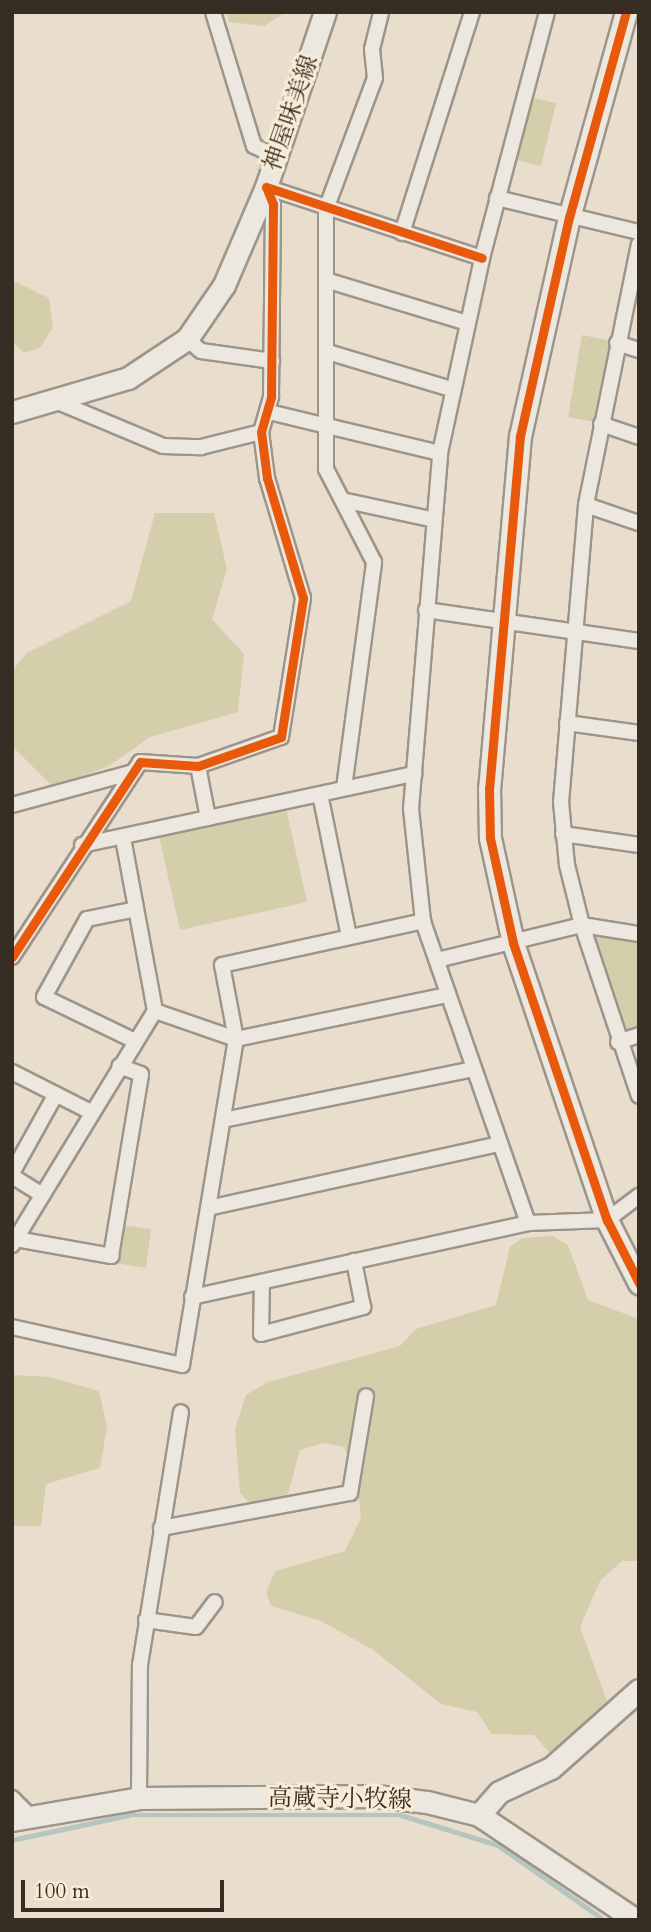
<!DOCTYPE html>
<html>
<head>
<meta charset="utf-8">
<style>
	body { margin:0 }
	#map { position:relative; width:651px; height:1932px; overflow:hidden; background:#e9decd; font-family:Cardo,"Noto Serif JP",serif }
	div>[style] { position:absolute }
	.green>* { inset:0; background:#d4ceaa }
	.stream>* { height:4.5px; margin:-2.25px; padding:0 2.25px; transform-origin:2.25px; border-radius:2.25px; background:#b4c6bf }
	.roads { filter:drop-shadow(2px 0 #9d958a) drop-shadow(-2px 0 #9d958a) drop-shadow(0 2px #9d958a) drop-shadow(0 -2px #9d958a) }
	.street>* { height:14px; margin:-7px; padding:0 7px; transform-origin:7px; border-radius:7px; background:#ece7df }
	.secondary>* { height:21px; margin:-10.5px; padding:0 10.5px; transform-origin:10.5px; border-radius:10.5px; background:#ece7df }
	.cycleway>* { height:9px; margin:-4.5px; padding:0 4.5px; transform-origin:4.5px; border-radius:4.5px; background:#e8590c }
	span { translate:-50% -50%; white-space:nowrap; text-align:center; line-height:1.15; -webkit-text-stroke:6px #f8ecd7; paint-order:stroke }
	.street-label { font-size:24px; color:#382d22 }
	.frame { position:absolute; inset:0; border:14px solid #382d22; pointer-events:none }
	.scale { position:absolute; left:21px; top:1880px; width:203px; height:32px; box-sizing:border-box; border:4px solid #382d22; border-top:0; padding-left:9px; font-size:21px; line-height:24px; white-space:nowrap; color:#382d22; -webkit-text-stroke:5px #f8ecd7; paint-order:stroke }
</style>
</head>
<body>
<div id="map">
	<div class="green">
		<i style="clip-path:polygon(227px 12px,286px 12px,264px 26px,229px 22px)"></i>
		<i style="clip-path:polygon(530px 97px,556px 103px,541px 166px,513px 159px)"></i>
		<i style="clip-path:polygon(12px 280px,49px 298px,53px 327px,40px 348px,24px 353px,12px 342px)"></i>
		<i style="clip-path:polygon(582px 335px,612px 341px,595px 422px,568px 417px)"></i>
		<i style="clip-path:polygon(155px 513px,214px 513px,227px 569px,212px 619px,244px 654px,238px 712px,150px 737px,109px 766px,53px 787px,12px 746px,12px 671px,27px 653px,131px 601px)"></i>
		<i style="clip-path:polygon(286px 808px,307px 902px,180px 930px,159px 836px)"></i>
		<i style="clip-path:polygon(596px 934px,639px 940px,639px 1029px,625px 1034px,591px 938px)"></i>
		<i style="clip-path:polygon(122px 1225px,151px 1229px,146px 1268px,116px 1263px)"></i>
		<i style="clip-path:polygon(553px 1236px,568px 1245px,588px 1300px,639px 1319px,639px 1561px,622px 1561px,600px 1581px,580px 1627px,608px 1704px,550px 1753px,534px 1735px,492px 1734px,477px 1712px,441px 1704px,372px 1649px,321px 1621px,271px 1606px,266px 1592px,275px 1571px,345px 1551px,361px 1518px,357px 1480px,344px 1447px,324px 1443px,300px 1450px,288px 1494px,253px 1506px,240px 1493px,235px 1429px,246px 1395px,268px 1382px,400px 1346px,416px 1329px,496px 1305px,510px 1247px,522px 1238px)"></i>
		<i style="clip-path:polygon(12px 1375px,50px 1377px,99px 1391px,107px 1427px,100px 1468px,46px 1484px,41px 1526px,12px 1526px)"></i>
	</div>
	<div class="stream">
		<i style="left:12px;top:1840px;width:120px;rotate:-12.1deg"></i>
		<i style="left:129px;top:1815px;width:272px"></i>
		<i style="left:401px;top:1815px;width:102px;rotate:17.2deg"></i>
		<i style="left:498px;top:1845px;width:125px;rotate:35.2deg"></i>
	</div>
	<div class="roads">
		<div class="street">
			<i style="left:213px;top:12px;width:140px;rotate:73deg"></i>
			<i style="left:254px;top:146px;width:23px;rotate:25deg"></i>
			<i style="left:497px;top:198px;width:146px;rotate:13.5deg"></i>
			<i style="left:402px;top:233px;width:232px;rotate:-72.4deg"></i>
			<i style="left:639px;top:244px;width:266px;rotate:101.5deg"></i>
			<i style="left:586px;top:505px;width:298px;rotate:94.8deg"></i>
			<i style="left:561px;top:802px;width:63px;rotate:84.6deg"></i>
			<i style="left:567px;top:865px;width:62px;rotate:76deg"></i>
			<i style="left:582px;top:925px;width:180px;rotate:71.6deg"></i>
			<i style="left:329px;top:281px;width:144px;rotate:16.9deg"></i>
			<i style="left:187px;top:339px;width:18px;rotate:41deg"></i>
			<i style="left:201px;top:351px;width:72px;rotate:8deg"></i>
			<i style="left:617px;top:343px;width:23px;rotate:18deg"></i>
			<i style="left:331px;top:353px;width:128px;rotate:16.7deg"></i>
			<i style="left:58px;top:402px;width:114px;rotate:22.7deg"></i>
			<i style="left:163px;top:446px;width:38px;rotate:2deg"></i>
			<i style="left:201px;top:447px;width:62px;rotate:-14deg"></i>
			<i style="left:269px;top:412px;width:176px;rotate:13.5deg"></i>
			<i style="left:601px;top:424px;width:40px;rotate:18.9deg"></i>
			<i style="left:342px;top:500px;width:91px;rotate:12.1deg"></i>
			<i style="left:586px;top:505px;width:56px;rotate:18.8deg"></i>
			<i style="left:426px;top:610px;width:215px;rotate:8.3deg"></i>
			<i style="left:567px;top:723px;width:73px;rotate:7.9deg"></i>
			<i style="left:198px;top:766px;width:53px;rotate:79.1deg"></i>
			<i style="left:344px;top:788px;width:228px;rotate:-82.4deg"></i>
			<i style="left:374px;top:562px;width:105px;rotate:-117.3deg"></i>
			<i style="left:326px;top:469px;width:260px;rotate:-90deg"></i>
			<i style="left:326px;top:209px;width:140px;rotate:-69.5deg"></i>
			<i style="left:375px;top:78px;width:29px;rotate:-96deg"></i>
			<i style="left:372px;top:49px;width:38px;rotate:-76deg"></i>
			<i style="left:320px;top:794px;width:146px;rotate:78.5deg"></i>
			<i style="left:12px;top:805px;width:122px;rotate:-15.2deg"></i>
			<i style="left:563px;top:834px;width:77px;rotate:8.2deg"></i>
			<i style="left:123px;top:838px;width:176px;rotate:79.5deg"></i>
			<i style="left:155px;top:1011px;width:86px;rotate:19.1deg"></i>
			<i style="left:236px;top:1039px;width:216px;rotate:-11.8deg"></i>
			<i style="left:82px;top:845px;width:340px;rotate:-12.1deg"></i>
			<i style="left:12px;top:957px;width:233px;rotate:-56.7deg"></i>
			<i style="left:140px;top:762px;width:58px;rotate:3.9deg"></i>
			<i style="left:198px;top:766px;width:88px;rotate:-19.3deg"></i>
			<i style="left:281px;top:737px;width:141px;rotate:-81deg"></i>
			<i style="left:303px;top:598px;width:125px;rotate:-106.7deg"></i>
			<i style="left:267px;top:478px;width:46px;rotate:-97.4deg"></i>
			<i style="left:261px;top:432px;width:37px;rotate:-74deg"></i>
			<i style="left:271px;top:396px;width:192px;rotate:-89.4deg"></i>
			<i style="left:273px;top:204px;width:18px;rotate:-112deg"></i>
			<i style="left:266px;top:187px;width:227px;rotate:18.2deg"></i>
			<i style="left:437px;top:960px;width:149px;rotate:-13.6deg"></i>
			<i style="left:582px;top:925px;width:58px;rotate:9deg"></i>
			<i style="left:135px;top:1041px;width:101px;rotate:-154.2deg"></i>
			<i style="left:44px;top:997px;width:89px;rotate:-61.1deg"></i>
			<i style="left:87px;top:919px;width:50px;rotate:-11.5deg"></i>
			<i style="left:618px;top:1042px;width:22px;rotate:-18deg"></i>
			<i style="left:12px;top:1072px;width:89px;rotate:26.9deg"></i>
			<i style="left:223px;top:1120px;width:255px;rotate:-11.5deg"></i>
			<i style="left:12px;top:1173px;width:90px;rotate:-60.9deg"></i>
			<i style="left:12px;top:1176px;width:36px;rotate:32deg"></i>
			<i style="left:208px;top:1208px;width:298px;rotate:-12.4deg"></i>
			<i style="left:528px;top:1223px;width:320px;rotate:-109.2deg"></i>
			<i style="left:423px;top:921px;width:113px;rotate:-96.1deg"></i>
			<i style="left:411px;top:809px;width:357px;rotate:-85.3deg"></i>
			<i style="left:440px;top:453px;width:199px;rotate:-77.8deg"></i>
			<i style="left:482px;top:258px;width:254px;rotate:-75.2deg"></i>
			<i style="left:16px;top:1239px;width:97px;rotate:10.1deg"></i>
			<i style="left:111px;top:1256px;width:184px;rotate:-80.6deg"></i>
			<i style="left:141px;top:1074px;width:23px;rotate:-160deg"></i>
			<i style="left:12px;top:1245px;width:274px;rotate:-58.6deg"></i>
			<i style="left:262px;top:1282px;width:52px;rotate:91.1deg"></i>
			<i style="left:261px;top:1334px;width:106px;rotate:-14.8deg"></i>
			<i style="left:363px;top:1307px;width:47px;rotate:-101.1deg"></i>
			<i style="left:192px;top:1297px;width:344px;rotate:-12.4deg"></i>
			<i style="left:528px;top:1223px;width:79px;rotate:-2.2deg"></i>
			<i style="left:607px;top:1220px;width:40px;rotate:-37deg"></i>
			<i style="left:12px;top:1327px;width:174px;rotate:12.6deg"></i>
			<i style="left:182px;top:1365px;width:330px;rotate:-80.6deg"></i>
			<i style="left:236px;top:1039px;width:75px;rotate:-100.7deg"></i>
			<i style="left:222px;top:965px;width:206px;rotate:-12.3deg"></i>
			<i style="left:161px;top:1528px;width:192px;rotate:-10.5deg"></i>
			<i style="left:350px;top:1493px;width:98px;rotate:-80.6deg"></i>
			<i style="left:146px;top:1620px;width:50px;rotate:8deg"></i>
			<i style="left:196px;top:1627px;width:31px;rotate:-53deg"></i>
			<i style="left:12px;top:1798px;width:23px;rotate:45deg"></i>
			<i style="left:139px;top:1798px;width:133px;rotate:-89.6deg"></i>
			<i style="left:140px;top:1665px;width:256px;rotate:-80.8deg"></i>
		</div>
		<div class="secondary">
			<i style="left:626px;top:12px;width:213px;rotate:105.5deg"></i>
			<i style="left:569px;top:217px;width:224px;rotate:102.6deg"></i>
			<i style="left:520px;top:436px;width:353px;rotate:95deg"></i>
			<i style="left:489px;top:788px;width:50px;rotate:88.9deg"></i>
			<i style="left:490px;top:838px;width:107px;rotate:77.6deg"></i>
			<i style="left:513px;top:943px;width:293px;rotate:71.3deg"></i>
			<i style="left:607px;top:1220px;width:71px;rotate:63.1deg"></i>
			<i style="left:12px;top:412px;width:121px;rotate:-16.3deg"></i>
			<i style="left:128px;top:378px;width:71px;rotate:-33.5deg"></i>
			<i style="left:187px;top:339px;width:65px;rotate:-55.6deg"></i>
			<i style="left:224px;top:285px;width:107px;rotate:-66.8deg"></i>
			<i style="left:266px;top:187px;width:185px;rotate:-71.4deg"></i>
			<i style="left:479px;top:1815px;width:30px;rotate:-49deg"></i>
			<i style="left:499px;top:1792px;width:57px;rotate:-24.8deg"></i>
			<i style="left:551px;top:1768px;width:118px;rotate:-41.6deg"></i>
			<i style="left:12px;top:1820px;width:129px;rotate:-9.8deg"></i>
			<i style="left:139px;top:1798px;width:237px;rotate:-0.5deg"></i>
			<i style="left:376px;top:1796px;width:51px;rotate:6.7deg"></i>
			<i style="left:427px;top:1802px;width:54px;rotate:14deg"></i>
			<i style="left:479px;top:1815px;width:189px;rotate:33.8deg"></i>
		</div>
	</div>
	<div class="cycleway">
		<i style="left:626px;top:12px;width:213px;rotate:105.5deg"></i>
		<i style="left:569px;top:217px;width:224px;rotate:102.6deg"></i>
		<i style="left:520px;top:436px;width:353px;rotate:95deg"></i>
		<i style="left:489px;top:788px;width:50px;rotate:88.9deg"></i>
		<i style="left:490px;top:838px;width:107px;rotate:77.6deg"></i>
		<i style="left:513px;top:943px;width:293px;rotate:71.3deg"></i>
		<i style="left:607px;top:1220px;width:71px;rotate:63.1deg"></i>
		<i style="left:12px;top:957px;width:233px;rotate:-56.7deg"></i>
		<i style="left:140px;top:762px;width:58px;rotate:3.9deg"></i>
		<i style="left:198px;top:766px;width:88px;rotate:-19.3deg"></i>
		<i style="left:281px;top:737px;width:141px;rotate:-81deg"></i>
		<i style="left:303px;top:598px;width:125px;rotate:-106.7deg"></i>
		<i style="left:267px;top:478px;width:46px;rotate:-97.4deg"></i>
		<i style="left:261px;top:432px;width:37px;rotate:-74deg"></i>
		<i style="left:271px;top:396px;width:192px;rotate:-89.4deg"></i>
		<i style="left:273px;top:204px;width:18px;rotate:-112deg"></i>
		<i style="left:266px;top:187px;width:227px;rotate:18.2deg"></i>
	</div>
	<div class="street-label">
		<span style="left:291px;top:113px;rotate:-71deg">神屋味美線</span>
		<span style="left:340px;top:1799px;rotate:1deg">高蔵寺小牧線</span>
	</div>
	<div class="frame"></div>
	<div class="scale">100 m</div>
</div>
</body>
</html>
